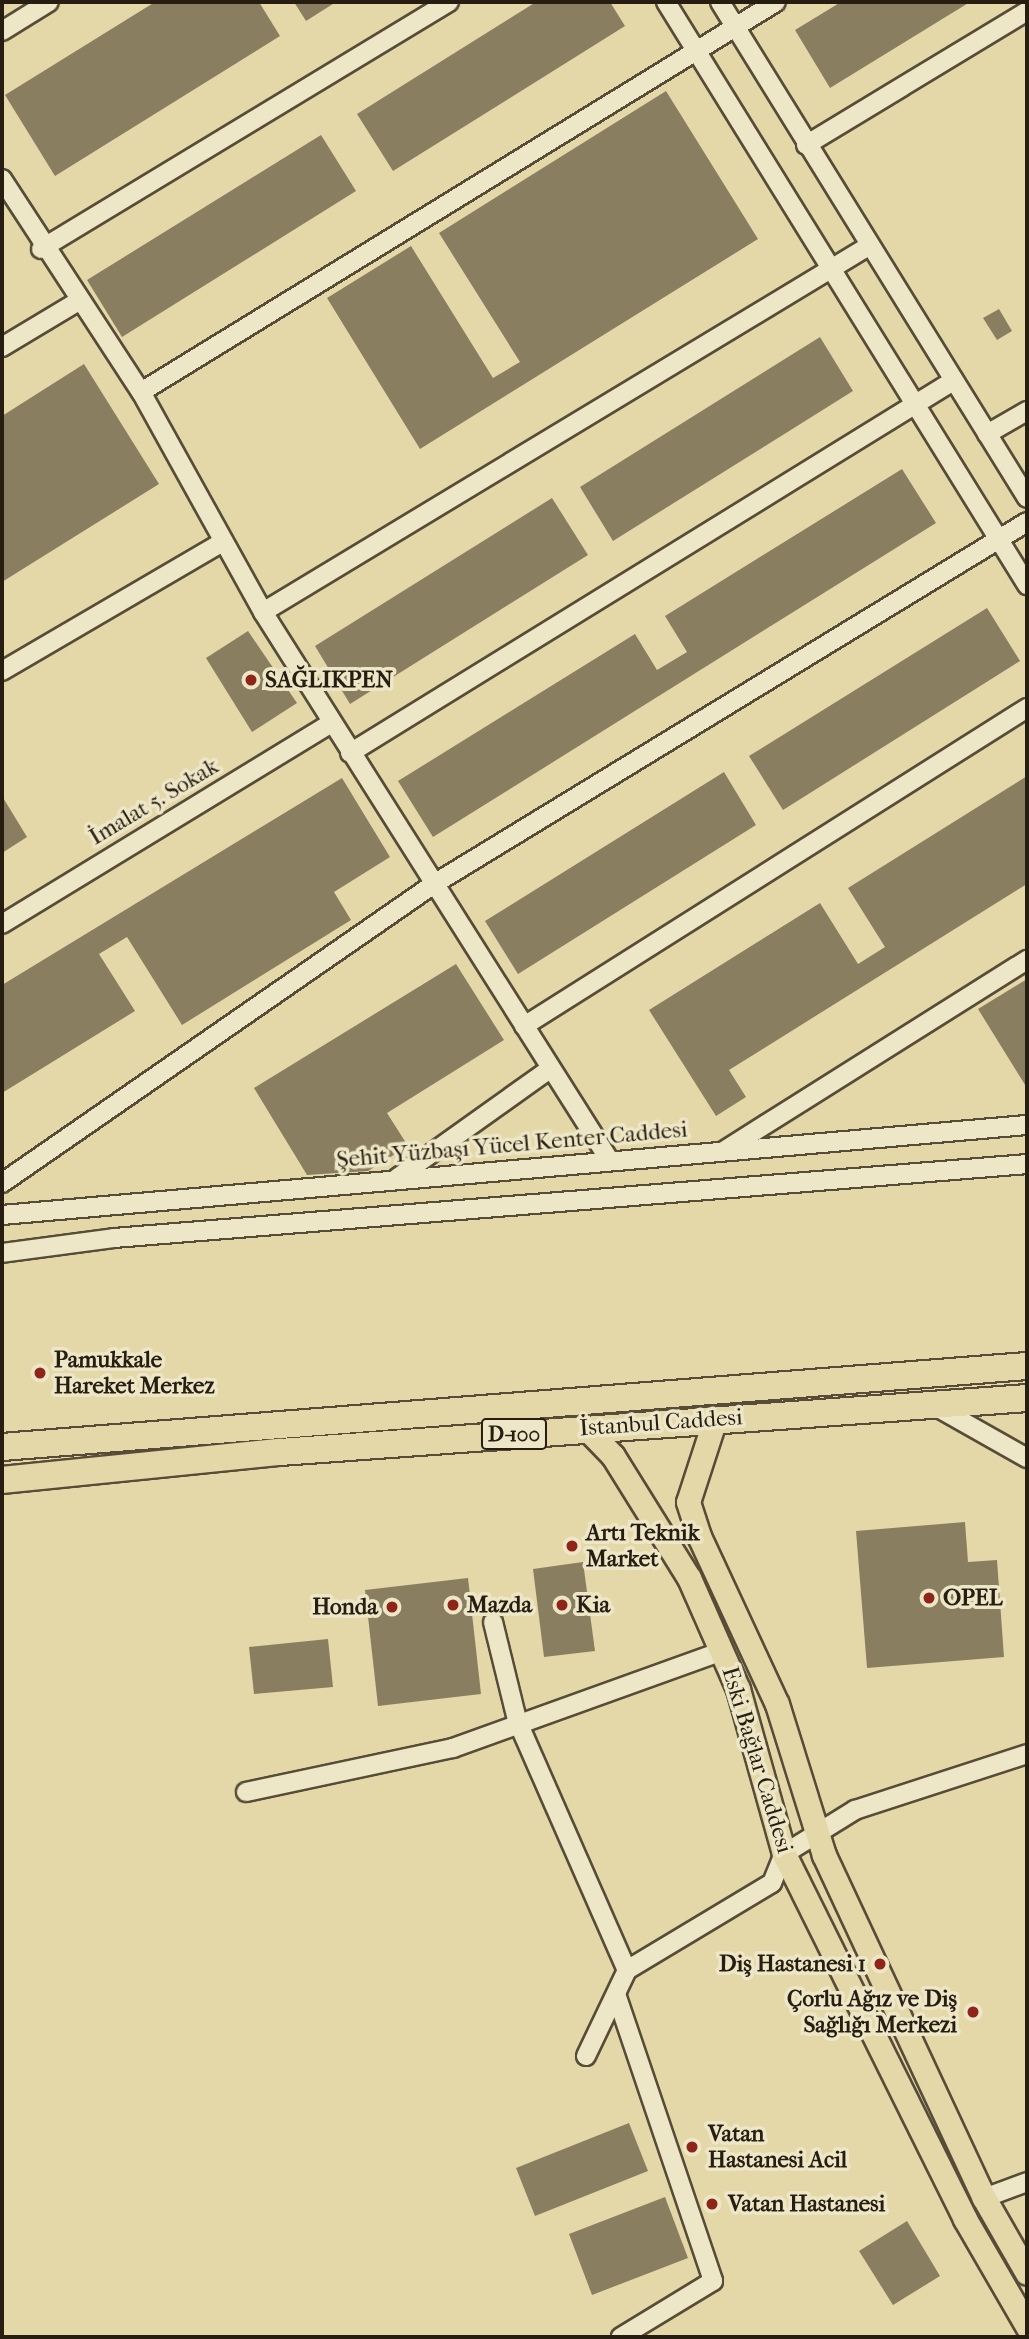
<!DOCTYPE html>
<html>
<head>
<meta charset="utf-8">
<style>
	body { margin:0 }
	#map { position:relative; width:1029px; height:2339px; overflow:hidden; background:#e4d8a9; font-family:"IM FELL French Canon",serif }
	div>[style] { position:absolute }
	.building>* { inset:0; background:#8a7e60 }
	.roads { filter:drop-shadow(2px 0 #574c37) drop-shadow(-2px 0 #574c37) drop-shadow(0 2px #574c37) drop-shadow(0 -2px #574c37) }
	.minor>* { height:18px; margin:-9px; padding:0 9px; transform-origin:9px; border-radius:9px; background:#ede6c7 }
	.major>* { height:23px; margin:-11.5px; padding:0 11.5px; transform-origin:11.5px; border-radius:11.5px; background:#e4d8a9 }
	.highway>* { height:26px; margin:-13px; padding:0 13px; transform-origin:13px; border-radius:13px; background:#e4d8a9 }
	.dots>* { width:19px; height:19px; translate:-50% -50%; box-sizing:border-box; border:4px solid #ede6c7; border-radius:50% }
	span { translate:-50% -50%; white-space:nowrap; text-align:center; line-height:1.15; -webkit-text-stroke:7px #ede6c7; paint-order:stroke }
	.shield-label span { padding:2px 5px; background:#ede6c7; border:2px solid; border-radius:5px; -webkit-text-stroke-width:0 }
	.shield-label { font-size:21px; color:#281d11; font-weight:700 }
	.poi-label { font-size:23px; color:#281d11; font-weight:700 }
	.left { translate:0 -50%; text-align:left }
	.right { translate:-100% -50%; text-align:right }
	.street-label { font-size:23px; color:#281d11 }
	.frame { position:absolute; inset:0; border:4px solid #281d11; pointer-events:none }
</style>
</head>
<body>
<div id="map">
	<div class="building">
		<i style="clip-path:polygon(155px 2px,259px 2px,280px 36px,55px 176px,5px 95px)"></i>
		<i style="clip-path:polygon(294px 2px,336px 2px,306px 21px)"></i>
		<i style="clip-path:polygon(536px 2px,610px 2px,625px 26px,393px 171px,357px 114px)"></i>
		<i style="clip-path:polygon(841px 2px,970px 2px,830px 88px,795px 30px)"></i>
		<i style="clip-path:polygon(666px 91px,758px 239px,420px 449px,327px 298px,411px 246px,493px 378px,520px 362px,439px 233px)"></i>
		<i style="clip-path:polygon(321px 135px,356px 191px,122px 337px,87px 280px)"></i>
		<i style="clip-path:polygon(999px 309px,1012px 331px,997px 340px,983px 318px)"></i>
		<i style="clip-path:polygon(820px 337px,853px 391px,613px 541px,580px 487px)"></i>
		<i style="clip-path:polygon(84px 364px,159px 484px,2px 582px,2px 416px)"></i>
		<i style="clip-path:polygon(902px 469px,936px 523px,433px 837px,398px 781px,635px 634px,657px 670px,687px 652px,665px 616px)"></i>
		<i style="clip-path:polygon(552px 498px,588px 555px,350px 704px,315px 646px)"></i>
		<i style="clip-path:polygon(987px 608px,1020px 661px,783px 810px,749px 756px)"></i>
		<i style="clip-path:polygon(248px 631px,297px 703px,252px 732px,206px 658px)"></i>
		<i style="clip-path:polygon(724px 772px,756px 825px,518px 974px,485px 921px)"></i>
		<i style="clip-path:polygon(1027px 776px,1027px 884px,729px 1070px,746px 1097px,716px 1116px,649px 1010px,820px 903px,858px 964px,885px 947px,848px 888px)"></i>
		<i style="clip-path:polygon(342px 778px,390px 857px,334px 892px,351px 920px,182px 1025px,127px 937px,99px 954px,135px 1011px,2px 1093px,2px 985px)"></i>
		<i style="clip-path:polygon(2px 796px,27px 837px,2px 853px)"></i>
		<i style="clip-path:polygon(456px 964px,504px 1040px,387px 1113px,408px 1146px,368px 1171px,307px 1175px,254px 1088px)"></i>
		<i style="clip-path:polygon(1027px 979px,1027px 1088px,978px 1009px)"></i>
		<i style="clip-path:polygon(965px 1522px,968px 1562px,997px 1560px,1004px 1657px,867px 1668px,856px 1531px)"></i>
		<i style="clip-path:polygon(583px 1562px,595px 1651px,544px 1657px,533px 1569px)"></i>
		<i style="clip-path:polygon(468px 1578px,481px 1694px,378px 1706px,365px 1590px)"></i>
		<i style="clip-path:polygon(328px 1639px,333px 1687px,254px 1694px,249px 1647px)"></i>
		<i style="clip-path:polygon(629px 2123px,648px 2171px,535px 2216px,516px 2168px)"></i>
		<i style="clip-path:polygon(665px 2197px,688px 2258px,592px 2295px,569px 2234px)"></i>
		<i style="clip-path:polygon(907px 2221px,940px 2276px,893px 2305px,859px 2251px)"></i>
	</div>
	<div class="roads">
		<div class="minor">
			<i style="left:666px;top:2px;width:686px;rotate:58.23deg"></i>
			<i style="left:720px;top:2px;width:583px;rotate:58.24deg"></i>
			<i style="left:2px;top:31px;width:55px;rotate:-31.7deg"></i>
			<i style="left:806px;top:145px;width:258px;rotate:-31.2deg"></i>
			<i style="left:2px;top:179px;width:254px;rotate:56.9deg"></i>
			<i style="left:41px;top:249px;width:477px;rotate:-31.2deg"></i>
			<i style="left:2px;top:347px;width:87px;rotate:-31deg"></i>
			<i style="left:987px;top:434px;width:46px;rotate:-29.9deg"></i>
			<i style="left:263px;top:612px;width:706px;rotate:-31.14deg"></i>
			<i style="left:2px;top:671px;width:256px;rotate:-30.3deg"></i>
			<i style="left:350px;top:753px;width:709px;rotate:-31.67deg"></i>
			<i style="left:2px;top:924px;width:386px;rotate:-31.4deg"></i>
			<i style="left:524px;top:1026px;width:595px;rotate:-32.3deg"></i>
			<i style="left:725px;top:1150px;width:357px;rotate:-32.2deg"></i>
			<i style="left:610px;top:1161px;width:649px;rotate:-122.3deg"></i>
			<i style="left:263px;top:612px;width:252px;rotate:-119deg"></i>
			<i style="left:141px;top:392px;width:745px;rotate:-31.56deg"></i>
			<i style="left:397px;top:1178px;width:189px;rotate:-35.5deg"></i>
			<i style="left:2px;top:1183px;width:525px;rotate:-34.69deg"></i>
			<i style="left:434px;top:884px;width:695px;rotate:-31.4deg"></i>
			<i style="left:2px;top:1215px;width:1029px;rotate:-5.02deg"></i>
			<i style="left:2px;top:1253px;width:113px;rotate:-7.6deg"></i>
			<i style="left:114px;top:1238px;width:916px;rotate:-4.63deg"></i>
			<i style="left:935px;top:1406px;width:106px;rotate:29.5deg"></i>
			<i style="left:493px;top:1622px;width:101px;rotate:76.2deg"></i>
			<i style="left:517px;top:1720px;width:273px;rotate:66.3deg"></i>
			<i style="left:246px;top:1792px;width:212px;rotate:-12deg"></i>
			<i style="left:453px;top:1748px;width:287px;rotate:-19.8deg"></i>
			<i style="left:616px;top:1994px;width:303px;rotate:71.3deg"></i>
			<i style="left:713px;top:2281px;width:108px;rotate:148.7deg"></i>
			<i style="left:586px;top:2056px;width:95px;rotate:-64.5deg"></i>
			<i style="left:627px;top:1970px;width:169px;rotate:-31deg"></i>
			<i style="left:772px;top:1883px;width:31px;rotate:-68deg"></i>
			<i style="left:784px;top:1854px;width:84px;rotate:-31.8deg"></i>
			<i style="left:855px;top:1810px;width:181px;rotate:-18deg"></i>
			<i style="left:984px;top:2198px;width:46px;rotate:-20.4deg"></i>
		</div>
		<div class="major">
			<i style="left:715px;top:1419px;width:87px;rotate:108deg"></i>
			<i style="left:688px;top:1502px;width:36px;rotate:72deg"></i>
			<i style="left:699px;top:1536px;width:185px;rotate:65.1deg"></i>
			<i style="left:777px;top:1704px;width:158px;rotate:72.7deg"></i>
			<i style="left:824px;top:1855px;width:378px;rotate:65deg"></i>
			<i style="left:984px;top:2198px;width:86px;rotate:60.2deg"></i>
			<i style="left:587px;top:1429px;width:37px;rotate:46deg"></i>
			<i style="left:613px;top:1456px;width:144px;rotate:58.1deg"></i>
			<i style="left:689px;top:1578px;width:121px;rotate:66.2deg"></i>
			<i style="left:738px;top:1689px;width:171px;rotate:74.4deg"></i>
			<i style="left:784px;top:1854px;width:407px;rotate:63.6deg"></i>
			<i style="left:965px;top:2219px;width:124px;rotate:59.9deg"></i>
		</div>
		<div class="highway">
			<i style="left:2px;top:1447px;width:1028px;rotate:-4.52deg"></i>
			<i style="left:2px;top:1480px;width:279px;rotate:-5.8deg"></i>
			<i style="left:280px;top:1452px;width:749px;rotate:-4.13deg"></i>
		</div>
	</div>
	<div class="dots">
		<i style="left:251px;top:680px;background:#8f2418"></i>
		<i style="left:40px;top:1373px;background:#8f2418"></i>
		<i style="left:572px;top:1546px;background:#8f2418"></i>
		<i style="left:929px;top:1598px;background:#8f2418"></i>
		<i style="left:453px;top:1605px;background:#8f2418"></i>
		<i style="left:562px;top:1605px;background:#8f2418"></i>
		<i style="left:392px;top:1607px;background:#8f2418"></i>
		<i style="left:880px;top:1964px;background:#8f2418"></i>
		<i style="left:973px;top:2012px;background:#8f2418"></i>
		<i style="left:692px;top:2147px;background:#8f2418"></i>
		<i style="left:712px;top:2204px;background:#8f2418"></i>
	</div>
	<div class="shield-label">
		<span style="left:514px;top:1434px">D-100</span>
	</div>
	<div class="poi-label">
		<span class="left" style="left:265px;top:680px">SAĞLIKPEN</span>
		<span class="left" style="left:54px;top:1373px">Pamukkale<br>Hareket Merkez</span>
		<span class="left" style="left:586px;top:1546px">Artı Teknik<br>Market</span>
		<span class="left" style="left:943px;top:1598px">OPEL</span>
		<span class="left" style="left:467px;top:1605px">Mazda</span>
		<span class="left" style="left:576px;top:1605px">Kia</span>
		<span class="right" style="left:378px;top:1607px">Honda</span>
		<span class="right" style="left:866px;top:1964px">Diş Hastanesi 1</span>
		<span class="right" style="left:957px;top:2012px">Çorlu Ağız ve Diş<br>Sağlığı Merkezi</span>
		<span class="left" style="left:708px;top:2147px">Vatan<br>Hastanesi Acil</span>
		<span class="left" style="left:728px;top:2204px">Vatan Hastanesi</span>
	</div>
	<div class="street-label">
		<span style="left:154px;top:802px;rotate:-31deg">İmalat 5. Sokak</span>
		<span style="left:512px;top:1145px;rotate:-5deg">Şehit Yüzbaşı Yücel Kenter Caddesi</span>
		<span style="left:661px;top:1423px;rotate:-4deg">İstanbul Caddesi</span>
		<span style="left:757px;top:1760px;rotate:73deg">Eski Bağlar Caddesi</span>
	</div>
	<div class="frame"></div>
</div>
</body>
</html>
